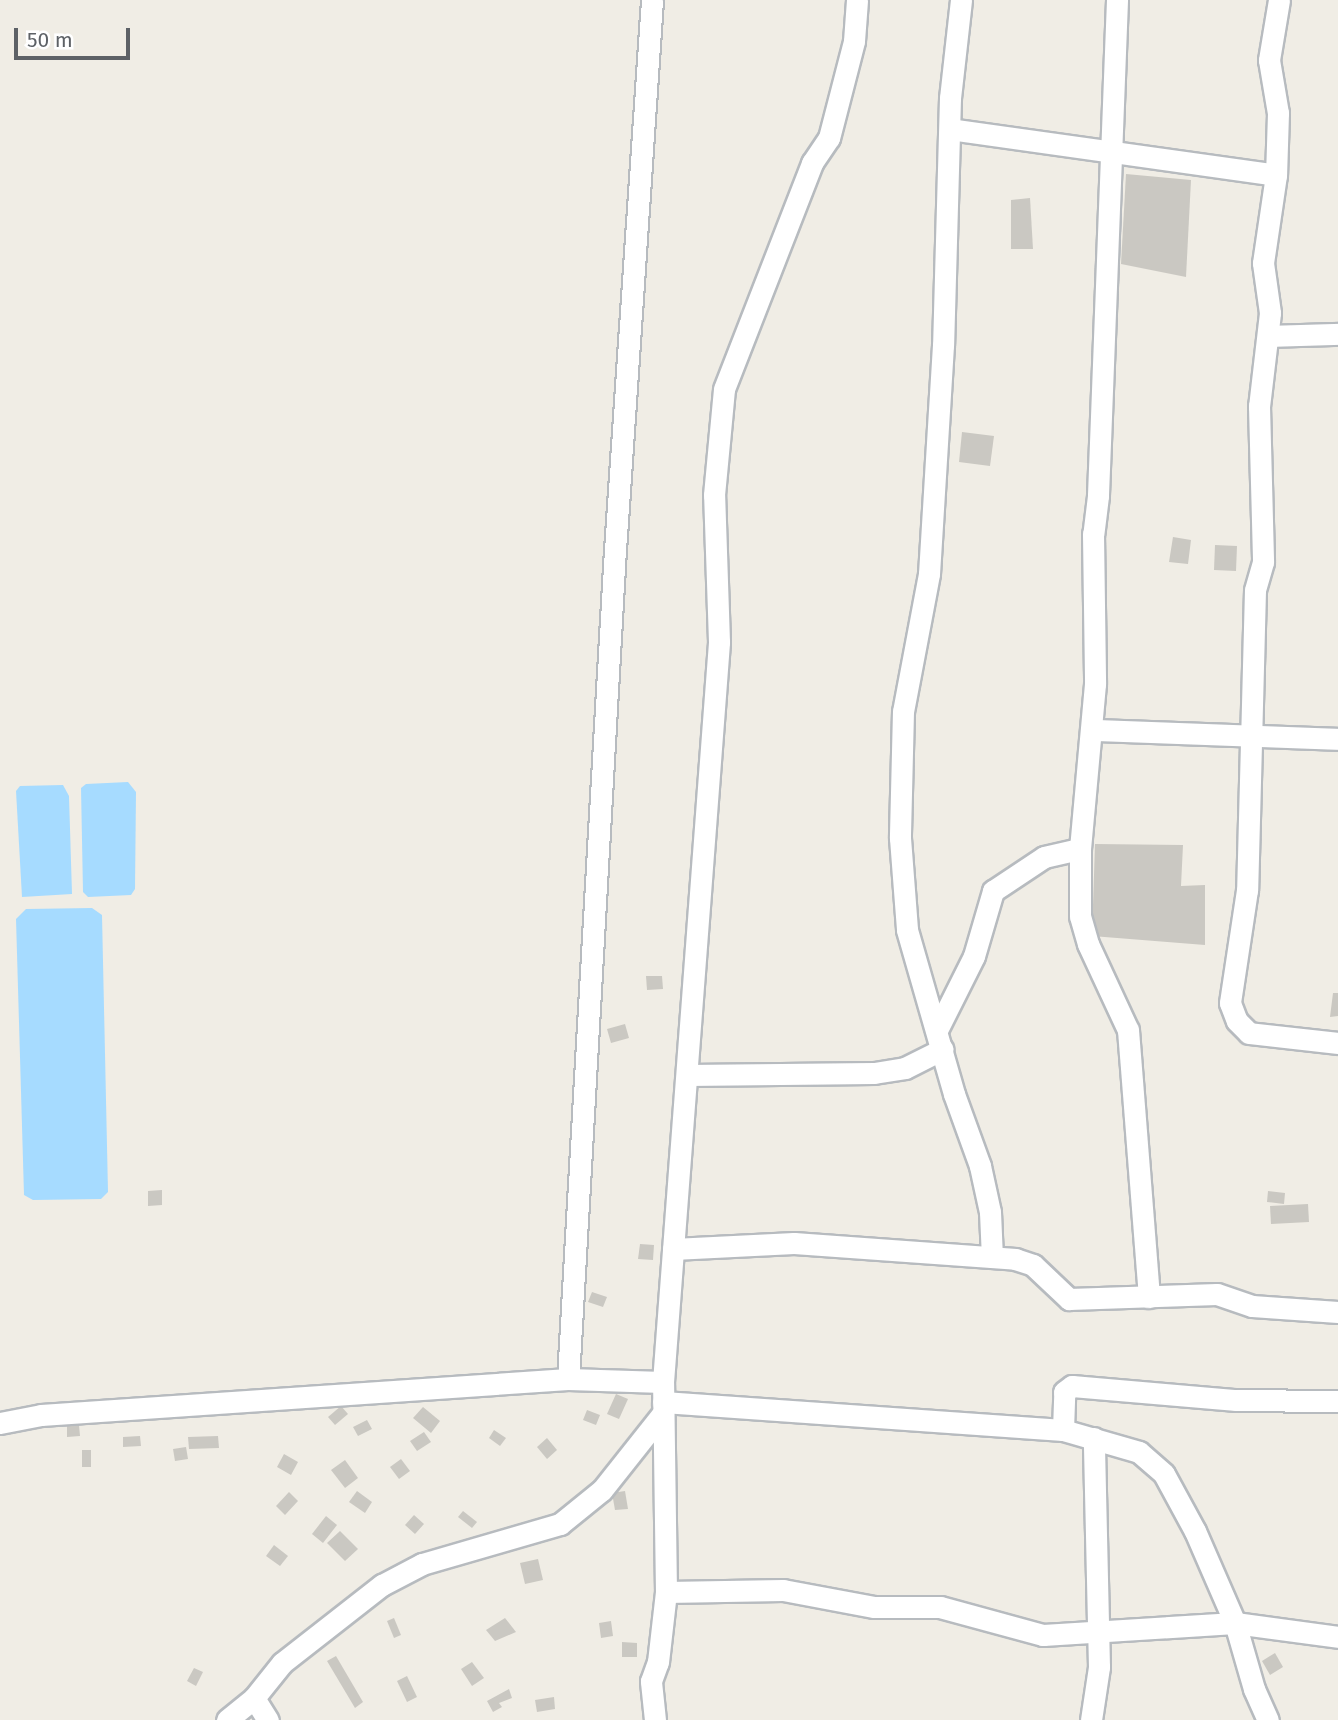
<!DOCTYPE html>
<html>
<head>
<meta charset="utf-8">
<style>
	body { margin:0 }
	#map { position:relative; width:1338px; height:1720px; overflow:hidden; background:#f0ede5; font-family:"Fira Sans",sans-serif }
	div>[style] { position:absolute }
	.water>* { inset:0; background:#a6dbff }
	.building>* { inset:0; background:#cac8c2 }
	.roads { filter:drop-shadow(2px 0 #b7bbbf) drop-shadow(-2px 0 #b7bbbf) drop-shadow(0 2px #b7bbbf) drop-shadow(0 -2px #b7bbbf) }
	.minor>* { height:21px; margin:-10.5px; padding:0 10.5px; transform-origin:10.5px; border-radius:10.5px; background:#fff }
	span { translate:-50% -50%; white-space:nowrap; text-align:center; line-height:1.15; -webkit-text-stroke:5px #fff; paint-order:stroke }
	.scale { position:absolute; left:14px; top:28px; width:116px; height:32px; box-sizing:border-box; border:4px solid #5d6166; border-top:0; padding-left:9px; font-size:21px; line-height:24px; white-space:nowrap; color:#5d6166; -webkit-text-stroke:5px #fff; paint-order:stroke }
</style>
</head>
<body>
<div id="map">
	<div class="water">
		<i style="clip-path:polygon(128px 782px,136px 792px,135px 889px,131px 895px,88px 897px,83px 892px,81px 788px,86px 784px)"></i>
		<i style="clip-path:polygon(63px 785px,69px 796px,72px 894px,22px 897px,16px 791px,20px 786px)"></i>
		<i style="clip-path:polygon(92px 908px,102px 915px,108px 1192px,101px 1199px,33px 1200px,24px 1195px,16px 919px,26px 909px)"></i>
	</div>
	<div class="building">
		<i style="clip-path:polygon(1126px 174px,1191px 180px,1186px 277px,1121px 264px)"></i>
		<i style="clip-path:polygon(1030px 198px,1033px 249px,1011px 249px,1011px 200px)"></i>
		<i style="clip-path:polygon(962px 432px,994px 436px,990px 466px,959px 462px)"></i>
		<i style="clip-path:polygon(1173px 537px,1191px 540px,1188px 564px,1169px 562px)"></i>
		<i style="clip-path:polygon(1215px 545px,1237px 546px,1236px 571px,1214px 570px)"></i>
		<i style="clip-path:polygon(1095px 844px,1183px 845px,1181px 886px,1205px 885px,1205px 945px,1092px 936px)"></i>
		<i style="clip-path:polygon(646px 976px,662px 976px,663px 989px,647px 990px)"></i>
		<i style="clip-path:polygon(1333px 993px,1338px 993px,1338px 1016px,1330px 1017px)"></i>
		<i style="clip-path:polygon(625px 1024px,629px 1038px,611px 1043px,607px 1029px)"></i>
		<i style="clip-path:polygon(162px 1190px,162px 1205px,148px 1206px,148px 1191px)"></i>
		<i style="clip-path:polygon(1268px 1191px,1285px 1193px,1284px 1204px,1267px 1202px)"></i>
		<i style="clip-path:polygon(1308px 1204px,1309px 1222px,1271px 1224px,1270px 1206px)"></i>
		<i style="clip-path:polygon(640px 1244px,654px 1245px,653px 1260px,638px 1259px)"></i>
		<i style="clip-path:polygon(592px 1292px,607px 1297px,603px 1307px,588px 1302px)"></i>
		<i style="clip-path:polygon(616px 1394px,628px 1399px,619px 1419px,607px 1414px)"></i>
		<i style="clip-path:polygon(341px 1406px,348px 1414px,335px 1425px,328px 1417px)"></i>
		<i style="clip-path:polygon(423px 1407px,440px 1421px,431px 1433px,413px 1418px)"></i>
		<i style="clip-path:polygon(587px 1410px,600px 1415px,596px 1425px,583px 1420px)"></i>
		<i style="clip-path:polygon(367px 1420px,372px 1429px,358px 1436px,353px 1427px)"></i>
		<i style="clip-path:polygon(79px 1425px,80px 1436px,67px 1437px,67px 1426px)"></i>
		<i style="clip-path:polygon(494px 1430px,506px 1438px,500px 1446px,489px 1438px)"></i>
		<i style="clip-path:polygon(424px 1432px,431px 1442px,417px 1451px,410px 1441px)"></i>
		<i style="clip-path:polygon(140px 1436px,141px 1446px,123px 1447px,123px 1437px)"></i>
		<i style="clip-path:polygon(218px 1436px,219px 1448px,189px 1449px,188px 1437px)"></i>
		<i style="clip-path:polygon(547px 1438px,557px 1450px,547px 1459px,537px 1447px)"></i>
		<i style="clip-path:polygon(186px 1447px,188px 1459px,175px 1461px,173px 1449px)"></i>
		<i style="clip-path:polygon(82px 1450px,91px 1450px,91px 1467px,82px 1467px)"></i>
		<i style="clip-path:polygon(284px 1454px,298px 1462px,291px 1475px,277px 1467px)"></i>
		<i style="clip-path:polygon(401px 1459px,410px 1471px,399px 1479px,390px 1467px)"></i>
		<i style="clip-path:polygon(345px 1460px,358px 1478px,345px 1488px,331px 1470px)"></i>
		<i style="clip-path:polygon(357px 1491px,372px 1502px,365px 1513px,349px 1502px)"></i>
		<i style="clip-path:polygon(625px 1491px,628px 1509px,615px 1510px,612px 1493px)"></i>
		<i style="clip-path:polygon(289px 1492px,298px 1501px,285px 1515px,276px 1506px)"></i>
		<i style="clip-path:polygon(463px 1511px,477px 1522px,472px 1528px,458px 1517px)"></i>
		<i style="clip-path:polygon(414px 1515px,424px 1524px,415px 1534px,405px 1525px)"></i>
		<i style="clip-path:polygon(326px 1516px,337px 1525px,323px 1543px,312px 1534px)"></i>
		<i style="clip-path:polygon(340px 1531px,358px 1549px,345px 1561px,327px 1543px)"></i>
		<i style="clip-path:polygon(274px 1545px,288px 1556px,280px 1566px,266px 1556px)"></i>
		<i style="clip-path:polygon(538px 1559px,543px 1580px,525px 1584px,520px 1563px)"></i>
		<i style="clip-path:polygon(394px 1618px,401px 1635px,394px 1638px,387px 1621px)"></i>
		<i style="clip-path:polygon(505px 1618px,516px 1632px,495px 1641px,486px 1630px)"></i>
		<i style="clip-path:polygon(611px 1621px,613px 1636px,601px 1638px,599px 1623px)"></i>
		<i style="clip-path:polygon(622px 1642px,637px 1643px,637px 1657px,622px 1657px)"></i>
		<i style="clip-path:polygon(1275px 1653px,1283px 1667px,1270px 1675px,1262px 1661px)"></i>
		<i style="clip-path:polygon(336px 1656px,363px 1702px,355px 1708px,327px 1661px)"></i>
		<i style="clip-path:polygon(472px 1662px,484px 1678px,472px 1686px,461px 1669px)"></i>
		<i style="clip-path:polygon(194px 1668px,203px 1672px,196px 1686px,187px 1681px)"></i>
		<i style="clip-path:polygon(407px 1676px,417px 1697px,407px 1702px,397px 1681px)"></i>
		<i style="clip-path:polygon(509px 1689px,512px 1698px,499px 1703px,502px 1707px,493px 1712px,487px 1701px)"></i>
		<i style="clip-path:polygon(554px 1697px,555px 1709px,537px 1712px,535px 1700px)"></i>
	</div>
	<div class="roads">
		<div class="minor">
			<i style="left:961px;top:0;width:99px;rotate:96.4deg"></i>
			<i style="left:950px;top:98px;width:247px;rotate:91.6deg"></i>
			<i style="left:943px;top:345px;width:229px;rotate:93.5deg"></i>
			<i style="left:929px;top:574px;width:139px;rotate:100.7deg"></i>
			<i style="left:903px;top:711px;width:127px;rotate:91.4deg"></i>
			<i style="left:900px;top:838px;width:92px;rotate:85.6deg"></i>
			<i style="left:907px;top:930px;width:171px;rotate:74deg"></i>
			<i style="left:954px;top:1094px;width:77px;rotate:70.1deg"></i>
			<i style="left:980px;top:1166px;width:47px;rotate:77.7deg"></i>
			<i style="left:990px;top:1212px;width:45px;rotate:87.5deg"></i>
			<i style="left:1117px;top:0;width:496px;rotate:92.2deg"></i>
			<i style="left:1098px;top:496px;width:38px;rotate:97deg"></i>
			<i style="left:1093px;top:534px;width:150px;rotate:89.2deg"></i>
			<i style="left:1095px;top:684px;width:166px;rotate:95.2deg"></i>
			<i style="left:1080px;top:849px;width:67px;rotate:90deg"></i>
			<i style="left:1080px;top:916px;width:29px;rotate:74deg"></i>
			<i style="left:1088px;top:944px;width:95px;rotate:65.1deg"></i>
			<i style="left:1128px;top:1030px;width:268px;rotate:85.5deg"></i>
			<i style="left:1279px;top:0;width:61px;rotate:99.5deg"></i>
			<i style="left:1269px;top:60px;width:54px;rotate:80.4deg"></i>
			<i style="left:1278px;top:113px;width:62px;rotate:91.8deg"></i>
			<i style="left:1276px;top:175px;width:89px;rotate:98.4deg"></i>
			<i style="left:1263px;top:263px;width:50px;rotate:82deg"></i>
			<i style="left:1270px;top:313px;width:94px;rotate:96.7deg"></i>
			<i style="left:1259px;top:406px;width:156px;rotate:88.5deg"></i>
			<i style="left:1263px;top:562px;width:29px;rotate:106deg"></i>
			<i style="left:1255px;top:590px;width:300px;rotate:91.5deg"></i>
			<i style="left:1247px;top:890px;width:114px;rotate:98.6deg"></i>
			<i style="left:1230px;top:1003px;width:19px;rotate:69deg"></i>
			<i style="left:1237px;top:1021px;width:17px;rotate:45deg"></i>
			<i style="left:1249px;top:1033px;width:90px;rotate:6.4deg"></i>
			<i style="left:950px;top:129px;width:329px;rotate:8deg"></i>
			<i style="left:1269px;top:336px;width:69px;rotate:-1.7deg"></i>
			<i style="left:1093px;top:730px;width:245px;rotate:2.1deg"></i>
			<i style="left:938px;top:1028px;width:80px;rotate:-63.4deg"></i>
			<i style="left:974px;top:956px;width:68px;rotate:-73.7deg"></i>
			<i style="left:993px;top:891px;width:61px;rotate:-33.7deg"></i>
			<i style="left:1044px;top:857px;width:37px;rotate:-13deg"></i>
			<i style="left:687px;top:1075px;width:187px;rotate:-0.6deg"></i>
			<i style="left:874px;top:1073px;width:31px;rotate:-9deg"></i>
			<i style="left:905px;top:1068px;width:42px;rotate:-26.6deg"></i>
			<i style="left:673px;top:1249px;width:121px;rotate:-2.8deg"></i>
			<i style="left:794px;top:1243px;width:222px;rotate:4.1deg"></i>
			<i style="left:1015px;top:1259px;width:19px;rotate:18deg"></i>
			<i style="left:1033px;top:1265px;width:50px;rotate:43.4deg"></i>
			<i style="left:1069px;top:1299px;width:148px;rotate:-1.9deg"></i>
			<i style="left:1217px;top:1294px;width:37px;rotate:19deg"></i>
			<i style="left:1252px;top:1306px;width:86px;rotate:4deg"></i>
			<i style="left:568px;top:1379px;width:830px;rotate:-86.76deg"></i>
			<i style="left:615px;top:550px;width:551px;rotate:-86.15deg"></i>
			<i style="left:663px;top:1402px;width:401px;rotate:4deg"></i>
			<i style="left:1063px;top:1430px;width:79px;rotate:16.1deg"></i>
			<i style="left:1139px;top:1452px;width:33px;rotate:41deg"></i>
			<i style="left:1164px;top:1474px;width:65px;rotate:61.5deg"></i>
			<i style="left:1195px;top:1531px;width:100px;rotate:66.5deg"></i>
			<i style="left:1235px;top:1623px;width:69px;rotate:73.9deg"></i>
			<i style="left:1254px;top:1689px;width:34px;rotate:66deg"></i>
			<i style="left:0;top:1423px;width:42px;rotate:-11deg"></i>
			<i style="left:41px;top:1415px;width:528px;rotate:-3.91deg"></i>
			<i style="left:568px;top:1379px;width:95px;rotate:1.8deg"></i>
			<i style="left:1063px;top:1430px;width:38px;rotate:-88deg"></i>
			<i style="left:1064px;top:1392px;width:10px;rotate:-37deg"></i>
			<i style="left:1072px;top:1386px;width:165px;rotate:4.9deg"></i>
			<i style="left:1236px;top:1400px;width:102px;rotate:0.6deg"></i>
			<i style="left:666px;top:1592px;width:117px;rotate:-1deg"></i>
			<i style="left:783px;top:1590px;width:93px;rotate:10.6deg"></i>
			<i style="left:874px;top:1607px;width:66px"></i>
			<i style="left:940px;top:1607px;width:107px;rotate:15.2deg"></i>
			<i style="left:1043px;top:1635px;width:192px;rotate:-3.6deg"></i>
			<i style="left:1235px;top:1623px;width:104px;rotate:7.7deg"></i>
			<i style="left:254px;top:1698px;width:26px;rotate:58deg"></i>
			<i style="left:227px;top:1720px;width:35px;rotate:-39deg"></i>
			<i style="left:254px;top:1698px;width:45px;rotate:-51.3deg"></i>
			<i style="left:282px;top:1663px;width:127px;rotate:-38deg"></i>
			<i style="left:382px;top:1585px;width:45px;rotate:-27.7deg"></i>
			<i style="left:422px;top:1564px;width:144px;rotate:-16.2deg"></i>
			<i style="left:560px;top:1524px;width:54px;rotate:-39deg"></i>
			<i style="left:602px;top:1490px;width:98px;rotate:-51.6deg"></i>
			<i style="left:655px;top:1720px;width:39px;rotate:-96deg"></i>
			<i style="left:651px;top:1681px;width:20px;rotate:-70deg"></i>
			<i style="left:658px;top:1662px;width:70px;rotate:-83.5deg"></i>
			<i style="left:666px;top:1592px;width:210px;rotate:-90.8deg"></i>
			<i style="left:663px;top:1382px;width:742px;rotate:-85.67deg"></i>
			<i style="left:719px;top:642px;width:147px;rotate:-91.9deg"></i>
			<i style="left:714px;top:495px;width:106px;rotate:-84.6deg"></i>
			<i style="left:724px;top:389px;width:243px;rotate:-68.7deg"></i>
			<i style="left:812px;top:163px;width:30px;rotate:-56deg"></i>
			<i style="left:829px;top:138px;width:100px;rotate:-75.5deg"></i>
			<i style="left:854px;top:41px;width:41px;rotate:-85.8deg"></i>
			<i style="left:1091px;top:1720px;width:54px;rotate:-81.4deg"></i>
			<i style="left:1099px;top:1667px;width:229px;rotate:-91.3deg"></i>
		</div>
	</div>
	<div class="scale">50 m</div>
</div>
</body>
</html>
